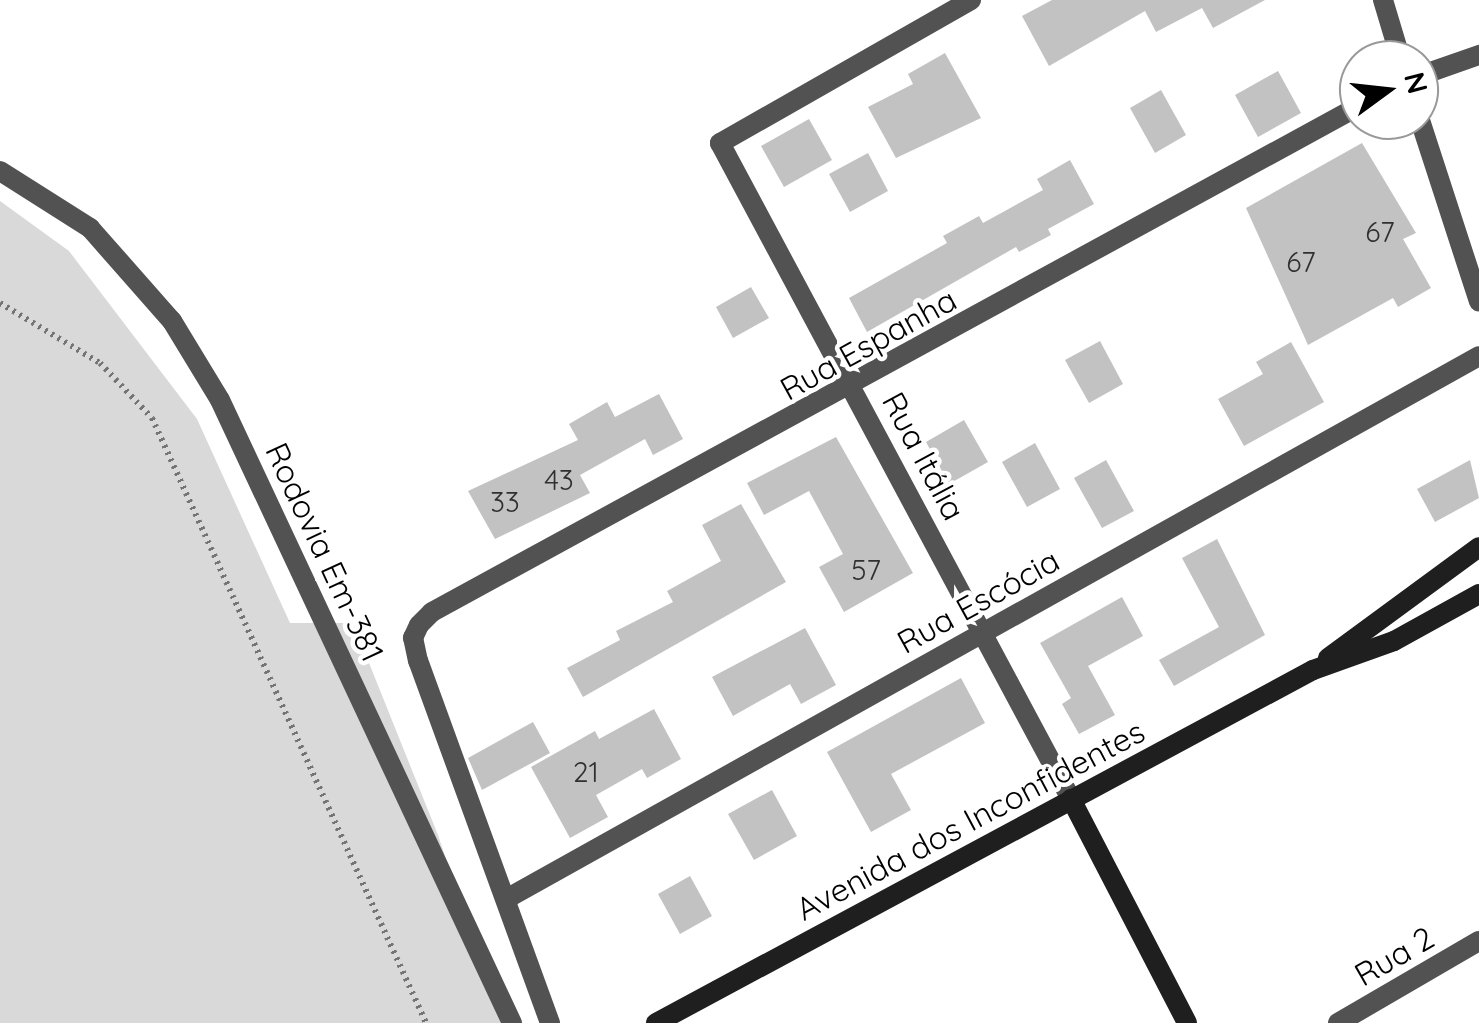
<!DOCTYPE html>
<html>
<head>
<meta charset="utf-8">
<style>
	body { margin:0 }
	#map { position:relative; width:1479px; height:1023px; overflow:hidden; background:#fff; font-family:Quicksand,sans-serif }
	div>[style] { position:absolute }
	.green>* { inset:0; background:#d9d9d9 }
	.building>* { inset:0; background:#c2c2c2 }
	.path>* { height:6px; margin-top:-3px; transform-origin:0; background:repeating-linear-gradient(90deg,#747474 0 2.5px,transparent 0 7.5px) }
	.street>* { height:20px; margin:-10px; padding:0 10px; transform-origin:10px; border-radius:10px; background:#525252 }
	.secondary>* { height:20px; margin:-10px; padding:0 10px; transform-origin:10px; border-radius:10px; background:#1f1f1f }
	span { translate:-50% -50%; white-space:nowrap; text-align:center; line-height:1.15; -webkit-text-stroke:9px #fff; paint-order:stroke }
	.number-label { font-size:28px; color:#303030 }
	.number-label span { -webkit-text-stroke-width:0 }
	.street-label { font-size:32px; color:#000 }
	.north { position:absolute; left:1339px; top:40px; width:100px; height:100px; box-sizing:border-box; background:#fff; border:2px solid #999; border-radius:50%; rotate:75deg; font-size:28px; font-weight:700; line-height:40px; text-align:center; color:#000 }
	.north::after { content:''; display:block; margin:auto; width:35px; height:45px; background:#000; clip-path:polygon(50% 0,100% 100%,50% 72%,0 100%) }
</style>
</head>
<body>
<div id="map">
	<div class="green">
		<i style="clip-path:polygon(0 201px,69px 251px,197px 419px,290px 623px,353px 623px,438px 835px,501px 1023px,0 1023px)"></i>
	</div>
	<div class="building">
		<i style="clip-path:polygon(1052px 0,1265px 0,1213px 28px,1202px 8px,1156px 32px,1145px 11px,1049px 66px,1022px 16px)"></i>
		<i style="clip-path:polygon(945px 53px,981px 118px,896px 158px,868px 107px,913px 84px,908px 74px)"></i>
		<i style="clip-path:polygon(1278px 71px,1301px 113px,1258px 137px,1235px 95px)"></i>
		<i style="clip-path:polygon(1161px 90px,1186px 135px,1155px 153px,1130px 108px)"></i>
		<i style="clip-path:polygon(809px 119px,832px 160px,784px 187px,761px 146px)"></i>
		<i style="clip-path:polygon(1362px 143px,1416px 233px,1403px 239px,1431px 288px,1398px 307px,1393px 298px,1308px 345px,1246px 208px)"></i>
		<i style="clip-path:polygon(868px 153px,888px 191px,850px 212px,829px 174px)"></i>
		<i style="clip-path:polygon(1070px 160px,1094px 204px,1048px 229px,1051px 235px,1019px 252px,1016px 247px,867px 332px,849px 298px,947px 243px,943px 236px,979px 216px,983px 223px,1043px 190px,1037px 179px)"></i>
		<i style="clip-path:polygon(751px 287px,769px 318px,733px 338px,716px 307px)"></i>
		<i style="clip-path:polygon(1100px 341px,1123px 384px,1089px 403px,1065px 360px)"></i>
		<i style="clip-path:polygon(1291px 342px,1324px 402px,1244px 446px,1218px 399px,1263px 374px,1256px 362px)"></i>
		<i style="clip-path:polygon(659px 394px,683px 439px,653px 455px,645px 439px,580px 475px,590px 493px,495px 539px,468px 491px,578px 440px,569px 424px,607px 402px,615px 417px)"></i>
		<i style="clip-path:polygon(964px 420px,988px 462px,949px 484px,926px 442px)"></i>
		<i style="clip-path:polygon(836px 437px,913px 573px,844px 612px,819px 567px,843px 554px,809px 491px,764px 515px,747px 483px)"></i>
		<i style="clip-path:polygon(1035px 443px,1060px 489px,1027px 507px,1002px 462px)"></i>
		<i style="clip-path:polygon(1106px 460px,1134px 511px,1102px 528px,1074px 478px)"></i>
		<i style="clip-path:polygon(1470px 460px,1479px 498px,1435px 522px,1417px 489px)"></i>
		<i style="clip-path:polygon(741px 504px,786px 582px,583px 697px,567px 668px,620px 640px,616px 631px,673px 602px,667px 591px,721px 561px,702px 525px)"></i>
		<i style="clip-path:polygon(1217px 539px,1265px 635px,1174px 686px,1159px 660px,1219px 627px,1182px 558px)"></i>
		<i style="clip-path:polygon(1122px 597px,1143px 636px,1088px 666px,1115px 715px,1079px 734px,1062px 704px,1071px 698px,1040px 643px)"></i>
		<i style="clip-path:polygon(805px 628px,836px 685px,801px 704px,790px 684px,733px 716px,712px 677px)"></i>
		<i style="clip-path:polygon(961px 678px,985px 723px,891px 774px,911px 810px,871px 832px,827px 752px)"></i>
		<i style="clip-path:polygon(654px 709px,681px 759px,647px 778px,642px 769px,596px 795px,608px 817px,570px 838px,531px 767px,595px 731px,599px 739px)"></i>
		<i style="clip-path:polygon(533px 722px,550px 753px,482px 790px,468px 758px)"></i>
		<i style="clip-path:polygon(772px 790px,797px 836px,754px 860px,728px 814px)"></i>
		<i style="clip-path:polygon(690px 876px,712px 916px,680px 934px,658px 894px)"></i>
	</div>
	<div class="path">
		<i style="left:0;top:303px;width:117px;rotate:31deg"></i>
		<i style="left:100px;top:363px;width:76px;rotate:46.6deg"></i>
		<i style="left:152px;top:418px;width:664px;rotate:65.63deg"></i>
	</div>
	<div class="street">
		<i style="left:971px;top:0;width:289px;rotate:150.3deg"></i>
		<i style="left:720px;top:143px;width:744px;rotate:61.85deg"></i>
		<i style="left:1383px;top:0;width:63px;rotate:73.3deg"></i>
		<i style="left:1419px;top:76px;width:64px;rotate:-19.3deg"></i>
		<i style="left:1419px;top:117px;width:194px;rotate:72deg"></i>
		<i style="left:0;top:171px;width:107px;rotate:32.3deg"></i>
		<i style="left:90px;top:228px;width:124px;rotate:48.6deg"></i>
		<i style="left:172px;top:321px;width:92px;rotate:58.7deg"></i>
		<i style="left:220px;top:400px;width:688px;rotate:64.89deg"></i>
		<i style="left:506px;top:899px;width:1114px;rotate:-29.16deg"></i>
		<i style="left:550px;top:1023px;width:385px;rotate:-110deg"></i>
		<i style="left:418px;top:661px;width:24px;rotate:-102deg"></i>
		<i style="left:413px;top:638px;width:14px;rotate:-65deg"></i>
		<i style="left:419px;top:625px;width:18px;rotate:-45deg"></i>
		<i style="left:432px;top:612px;width:1056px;rotate:-28.63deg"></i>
		<i style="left:1338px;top:1023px;width:163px;rotate:-30.2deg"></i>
	</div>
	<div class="secondary">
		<i style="left:1328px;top:658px;width:187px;rotate:-36.3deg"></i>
		<i style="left:1071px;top:799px;width:252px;rotate:62.6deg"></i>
		<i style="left:656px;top:1023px;width:746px;rotate:-28.25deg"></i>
		<i style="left:1313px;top:670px;width:86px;rotate:-19.7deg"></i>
		<i style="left:1394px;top:641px;width:97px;rotate:-28.9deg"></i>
	</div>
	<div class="number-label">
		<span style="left:1380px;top:232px">67</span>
		<span style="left:1301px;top:262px">67</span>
		<span style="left:559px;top:480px">43</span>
		<span style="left:505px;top:502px">33</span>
		<span style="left:866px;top:570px">57</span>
		<span style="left:586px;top:772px">21</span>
	</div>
	<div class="street-label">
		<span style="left:868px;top:344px;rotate:-29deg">Rua Espanha</span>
		<span style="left:924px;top:456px;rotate:62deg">Rua Itália</span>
		<span style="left:325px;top:552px;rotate:65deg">Rodovia Em-381</span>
		<span style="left:978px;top:601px;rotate:-29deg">Rua Escócia</span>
		<span style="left:970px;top:820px;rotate:-28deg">Avenida dos Inconfidentes</span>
		<span style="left:1394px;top:956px;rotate:-30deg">Rua 2</span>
	</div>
	<div class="north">N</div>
</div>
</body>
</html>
